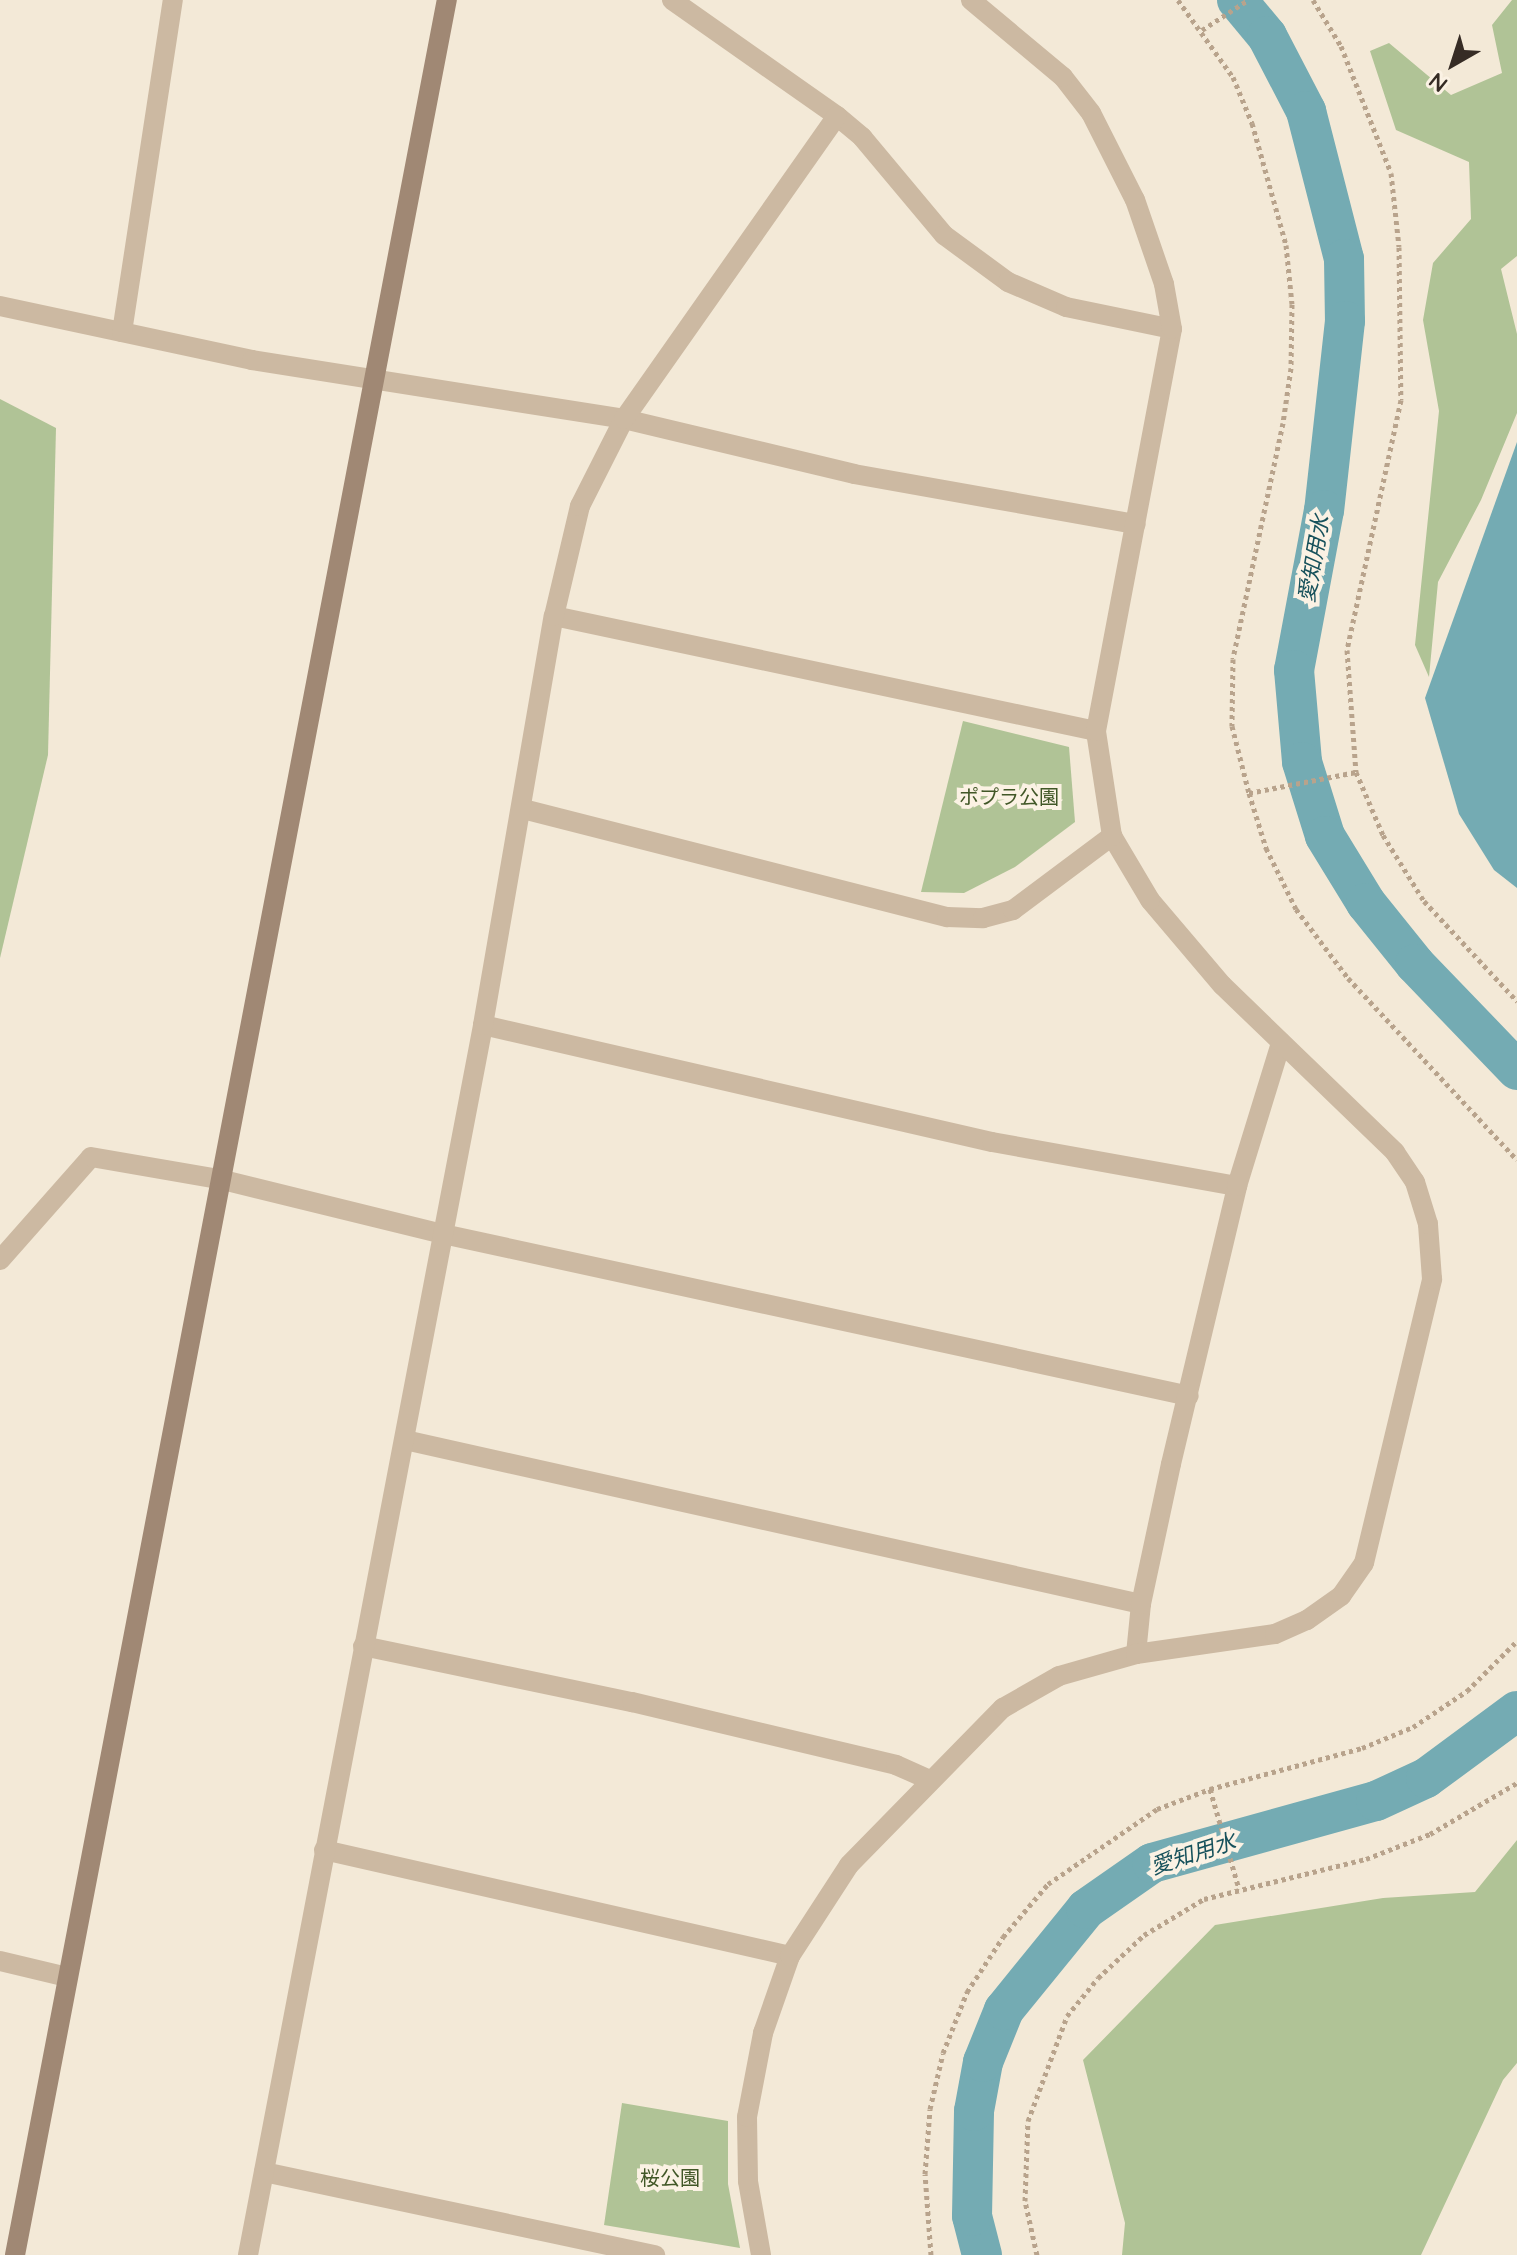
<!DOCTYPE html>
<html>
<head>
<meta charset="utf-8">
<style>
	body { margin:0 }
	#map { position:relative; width:1517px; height:2255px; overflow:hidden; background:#f3e9d7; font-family:Quicksand,"Noto Sans JP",sans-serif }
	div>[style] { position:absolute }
	.green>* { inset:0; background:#b0c396 }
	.water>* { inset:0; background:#74abb3 }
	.canal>* { height:40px; margin:-20px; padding:0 20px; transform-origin:20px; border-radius:20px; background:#74abb3 }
	.path>* { height:5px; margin-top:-2.5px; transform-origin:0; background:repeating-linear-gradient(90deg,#b8a38c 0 4px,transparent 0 8px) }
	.street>* { height:20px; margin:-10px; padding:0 10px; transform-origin:10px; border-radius:10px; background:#ccb9a2 }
	.secondary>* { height:20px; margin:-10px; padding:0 10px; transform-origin:10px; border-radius:10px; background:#a08874 }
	span { translate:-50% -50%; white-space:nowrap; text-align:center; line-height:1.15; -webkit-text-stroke:8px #fbf2e4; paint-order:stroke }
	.park-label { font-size:20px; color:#415727 }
	.water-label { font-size:22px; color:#17515b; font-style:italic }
	.north { position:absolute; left:1413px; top:24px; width:80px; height:80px; -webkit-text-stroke:6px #fbf2e4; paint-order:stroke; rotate:219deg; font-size:22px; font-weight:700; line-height:32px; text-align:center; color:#362c25 }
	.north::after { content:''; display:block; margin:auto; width:28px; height:36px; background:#362c25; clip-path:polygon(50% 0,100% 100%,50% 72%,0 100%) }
</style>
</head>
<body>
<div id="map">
	<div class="green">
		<i style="clip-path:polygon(1512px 0,1517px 0,1517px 256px,1501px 269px,1517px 334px,1517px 413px,1481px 500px,1438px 582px,1429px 677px,1415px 645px,1439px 411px,1423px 320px,1433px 263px,1471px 219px,1469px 162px,1396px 130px,1370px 51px,1389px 43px,1451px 95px,1502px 73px,1492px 25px)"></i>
		<i style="clip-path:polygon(0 399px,56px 428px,48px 755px,0 958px)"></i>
		<i style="clip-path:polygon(963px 721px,1069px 747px,1075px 822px,1015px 867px,964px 893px,921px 892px)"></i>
		<i style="clip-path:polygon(1517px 1840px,1517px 2063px,1503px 2080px,1421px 2255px,1122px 2255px,1125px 2223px,1083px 2060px,1215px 1925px,1383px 1898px,1475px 1892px)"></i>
		<i style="clip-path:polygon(622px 2103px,728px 2121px,728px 2184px,740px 2248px,604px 2225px)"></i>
	</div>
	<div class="water">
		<i style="clip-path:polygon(1517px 442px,1517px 888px,1494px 870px,1459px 814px,1425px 698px)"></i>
	</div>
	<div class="canal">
		<i style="left:1237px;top:0;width:47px;rotate:50.2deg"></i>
		<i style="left:1267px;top:36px;width:85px;rotate:62.5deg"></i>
		<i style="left:1306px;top:111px;width:153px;rotate:75.6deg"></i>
		<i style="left:1344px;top:259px;width:62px;rotate:89.1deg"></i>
		<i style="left:1345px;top:321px;width:190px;rotate:96.3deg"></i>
		<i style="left:1324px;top:510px;width:163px;rotate:100.6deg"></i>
		<i style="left:1294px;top:670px;width:92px;rotate:85deg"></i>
		<i style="left:1302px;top:762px;width:77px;rotate:72.7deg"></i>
		<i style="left:1325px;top:836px;width:79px;rotate:58.5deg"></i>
		<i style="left:1366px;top:903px;width:78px;rotate:51.2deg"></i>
		<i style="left:1415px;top:964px;width:147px;rotate:46.1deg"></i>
		<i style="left:982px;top:2255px;width:40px;rotate:-104.4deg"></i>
		<i style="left:972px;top:2216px;width:105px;rotate:-88.9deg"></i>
		<i style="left:974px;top:2111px;width:50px;rotate:-79.6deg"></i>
		<i style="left:983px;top:2062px;width:56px;rotate:-68deg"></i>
		<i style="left:1004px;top:2010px;width:130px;rotate:-50.9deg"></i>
		<i style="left:1086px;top:1909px;width:80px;rotate:-34.9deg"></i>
		<i style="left:1152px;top:1863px;width:232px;rotate:-15.5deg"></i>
		<i style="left:1376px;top:1801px;width:55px;rotate:-24.7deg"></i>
		<i style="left:1426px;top:1778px;width:113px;rotate:-36.4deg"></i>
	</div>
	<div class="path">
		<i style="left:1178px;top:0;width:95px;rotate:54.5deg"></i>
		<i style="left:1233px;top:77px;width:50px;rotate:67.6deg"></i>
		<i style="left:1252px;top:123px;width:127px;rotate:74.4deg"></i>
		<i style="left:1286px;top:245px;width:59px;rotate:84.2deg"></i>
		<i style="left:1292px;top:304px;width:64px;rotate:90.9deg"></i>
		<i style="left:1291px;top:368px;width:56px;rotate:98.3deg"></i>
		<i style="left:1283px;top:423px;width:241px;rotate:102deg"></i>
		<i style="left:1233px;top:659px;width:67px;rotate:90.9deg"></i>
		<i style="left:1232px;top:726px;width:69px;rotate:75.8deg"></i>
		<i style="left:1249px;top:793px;width:58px;rotate:72.8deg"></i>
		<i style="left:1266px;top:848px;width:68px;rotate:63.8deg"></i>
		<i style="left:1296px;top:909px;width:86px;rotate:53deg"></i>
		<i style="left:1348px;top:978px;width:248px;rotate:47.1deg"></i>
		<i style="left:1313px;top:0;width:54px;rotate:58.7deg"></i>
		<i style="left:1341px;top:46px;width:136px;rotate:68.5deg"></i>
		<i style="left:1391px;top:173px;width:74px;rotate:83.8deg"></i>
		<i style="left:1399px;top:247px;width:153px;rotate:89.3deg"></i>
		<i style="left:1401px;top:400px;width:256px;rotate:102.2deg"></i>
		<i style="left:1347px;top:650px;width:122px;rotate:85.8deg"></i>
		<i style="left:1356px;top:772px;width:69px;rotate:66.8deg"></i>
		<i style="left:1383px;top:835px;width:78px;rotate:58.2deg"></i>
		<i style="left:1424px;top:901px;width:137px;rotate:47.1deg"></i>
		<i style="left:1202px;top:30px;width:55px;rotate:-33.1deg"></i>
		<i style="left:1249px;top:793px;width:109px;rotate:-11.1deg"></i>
		<i style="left:1210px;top:1789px;width:104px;rotate:73.8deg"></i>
		<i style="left:931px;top:2255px;width:81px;rotate:-94.2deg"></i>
		<i style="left:925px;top:2174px;width:65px;rotate:-85.6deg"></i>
		<i style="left:930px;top:2109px;width:57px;rotate:-76.9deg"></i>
		<i style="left:943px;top:2053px;width:66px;rotate:-68.5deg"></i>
		<i style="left:967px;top:1992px;width:66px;rotate:-56.8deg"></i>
		<i style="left:1003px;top:1937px;width:70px;rotate:-49.7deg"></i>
		<i style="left:1048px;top:1884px;width:132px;rotate:-34.5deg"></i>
		<i style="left:1157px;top:1809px;width:57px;rotate:-20.7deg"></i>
		<i style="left:1210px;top:1789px;width:157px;rotate:-15.1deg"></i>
		<i style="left:1362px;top:1748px;width:55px;rotate:-22.4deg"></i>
		<i style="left:1413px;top:1727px;width:65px;rotate:-33.7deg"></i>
		<i style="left:1467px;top:1691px;width:71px;rotate:-45deg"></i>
		<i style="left:1037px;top:2255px;width:55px;rotate:-102.5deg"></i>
		<i style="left:1025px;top:2201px;width:80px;rotate:-87.9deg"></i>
		<i style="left:1028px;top:2121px;width:112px;rotate:-69.6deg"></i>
		<i style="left:1067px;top:2016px;width:49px;rotate:-50.8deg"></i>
		<i style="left:1098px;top:1978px;width:63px;rotate:-43.1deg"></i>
		<i style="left:1144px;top:1935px;width:70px;rotate:-31deg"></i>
		<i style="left:1204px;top:1899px;width:167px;rotate:-13.9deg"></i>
		<i style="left:1366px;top:1859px;width:69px;rotate:-21.3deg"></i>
		<i style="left:1430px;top:1834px;width:101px;rotate:-30.4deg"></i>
	</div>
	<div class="street">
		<i style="left:672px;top:0;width:202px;rotate:35.1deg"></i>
		<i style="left:837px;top:116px;width:33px;rotate:40deg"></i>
		<i style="left:862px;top:137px;width:128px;rotate:50.1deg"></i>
		<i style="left:944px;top:235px;width:79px;rotate:36.3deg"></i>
		<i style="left:1008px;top:282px;width:63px;rotate:23.3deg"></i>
		<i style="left:1066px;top:307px;width:108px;rotate:11.7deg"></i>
		<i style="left:0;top:306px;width:258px;rotate:12.1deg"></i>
		<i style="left:252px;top:360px;width:377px;rotate:9deg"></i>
		<i style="left:624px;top:419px;width:236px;rotate:13.4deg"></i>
		<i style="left:854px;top:474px;width:286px;rotate:10.1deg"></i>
		<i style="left:122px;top:332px;width:336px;rotate:-81.3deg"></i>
		<i style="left:554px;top:616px;width:554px;rotate:11.98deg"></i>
		<i style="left:523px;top:809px;width:438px;rotate:14.3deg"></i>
		<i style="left:947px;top:917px;width:36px;rotate:2deg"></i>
		<i style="left:983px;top:918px;width:31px;rotate:-15deg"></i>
		<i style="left:1013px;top:910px;width:124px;rotate:-36.8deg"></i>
		<i style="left:483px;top:1025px;width:522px;rotate:12.95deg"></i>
		<i style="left:992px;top:1142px;width:249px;rotate:10.2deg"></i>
		<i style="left:0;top:1260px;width:137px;rotate:-48.5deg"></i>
		<i style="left:91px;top:1157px;width:130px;rotate:9.8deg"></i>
		<i style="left:219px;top:1179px;width:231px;rotate:13.8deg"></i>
		<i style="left:443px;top:1234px;width:763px;rotate:12.25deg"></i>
		<i style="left:405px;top:1440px;width:754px;rotate:12.56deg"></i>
		<i style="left:363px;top:1646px;width:275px;rotate:11.8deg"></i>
		<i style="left:632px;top:1702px;width:271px;rotate:13.4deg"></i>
		<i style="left:896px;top:1765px;width:36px;rotate:24deg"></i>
		<i style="left:1136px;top:1654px;width:50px;rotate:-84.3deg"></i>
		<i style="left:1141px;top:1604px;width:143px;rotate:-77.9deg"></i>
		<i style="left:1171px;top:1464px;width:286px;rotate:-76.6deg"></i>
		<i style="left:1237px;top:1186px;width:150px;rotate:-72.9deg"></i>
		<i style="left:324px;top:1850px;width:478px;rotate:12.8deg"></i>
		<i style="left:0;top:1961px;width:69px;rotate:13.4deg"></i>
		<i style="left:264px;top:2172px;width:400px;rotate:12deg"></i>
		<i style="left:248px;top:2255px;width:1252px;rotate:-79.18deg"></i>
		<i style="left:483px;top:1025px;width:415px;rotate:-80.2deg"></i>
		<i style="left:554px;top:616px;width:113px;rotate:-76.7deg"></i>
		<i style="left:580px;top:506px;width:97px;rotate:-63.2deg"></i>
		<i style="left:624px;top:419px;width:370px;rotate:-54.9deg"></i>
		<i style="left:761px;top:2255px;width:75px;rotate:-100deg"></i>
		<i style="left:748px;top:2181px;width:64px;rotate:-90.9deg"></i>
		<i style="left:747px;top:2117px;width:86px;rotate:-79.2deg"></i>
		<i style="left:763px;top:2033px;width:82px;rotate:-70.7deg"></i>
		<i style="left:790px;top:1956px;width:108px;rotate:-57deg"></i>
		<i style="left:849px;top:1865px;width:220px;rotate:-45.6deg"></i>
		<i style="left:1003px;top:1708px;width:64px;rotate:-29.7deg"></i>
		<i style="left:1059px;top:1676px;width:80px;rotate:-15.9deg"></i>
		<i style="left:1136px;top:1654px;width:140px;rotate:-8.2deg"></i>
		<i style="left:1275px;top:1634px;width:35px;rotate:-24deg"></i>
		<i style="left:1307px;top:1620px;width:42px;rotate:-35.2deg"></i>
		<i style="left:1341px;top:1596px;width:40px;rotate:-55.1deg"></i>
		<i style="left:1364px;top:1563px;width:292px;rotate:-76.5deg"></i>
		<i style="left:1432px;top:1279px;width:55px;rotate:-94.2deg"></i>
		<i style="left:1428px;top:1224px;width:44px;rotate:-107.2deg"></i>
		<i style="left:1415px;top:1182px;width:36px;rotate:-124deg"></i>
		<i style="left:1395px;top:1152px;width:240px;rotate:-136deg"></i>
		<i style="left:1222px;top:985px;width:111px;rotate:-130.3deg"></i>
		<i style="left:1150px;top:900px;width:74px;rotate:-120.7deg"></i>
		<i style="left:1112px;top:836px;width:106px;rotate:-98.7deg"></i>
		<i style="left:1096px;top:731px;width:409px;rotate:-79.3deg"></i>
		<i style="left:1172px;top:329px;width:46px;rotate:-100.1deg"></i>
		<i style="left:1164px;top:284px;width:89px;rotate:-109deg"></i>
		<i style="left:1135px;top:200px;width:97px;rotate:-116.8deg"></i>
		<i style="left:1091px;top:113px;width:46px;rotate:-127.9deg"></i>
		<i style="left:1063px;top:77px;width:120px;rotate:-140.1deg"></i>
	</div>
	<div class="secondary">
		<i style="left:15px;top:2255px;width:2296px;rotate:-79.16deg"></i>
	</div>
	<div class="park-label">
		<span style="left:1009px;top:796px">ポプラ公園</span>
		<span style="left:670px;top:2177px">桜公園</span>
	</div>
	<div class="water-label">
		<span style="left:1314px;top:559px;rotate:-80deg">愛知用水</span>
		<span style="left:1193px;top:1854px;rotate:-18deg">愛知用水</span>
	</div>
	<div class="north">N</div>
</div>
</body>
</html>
